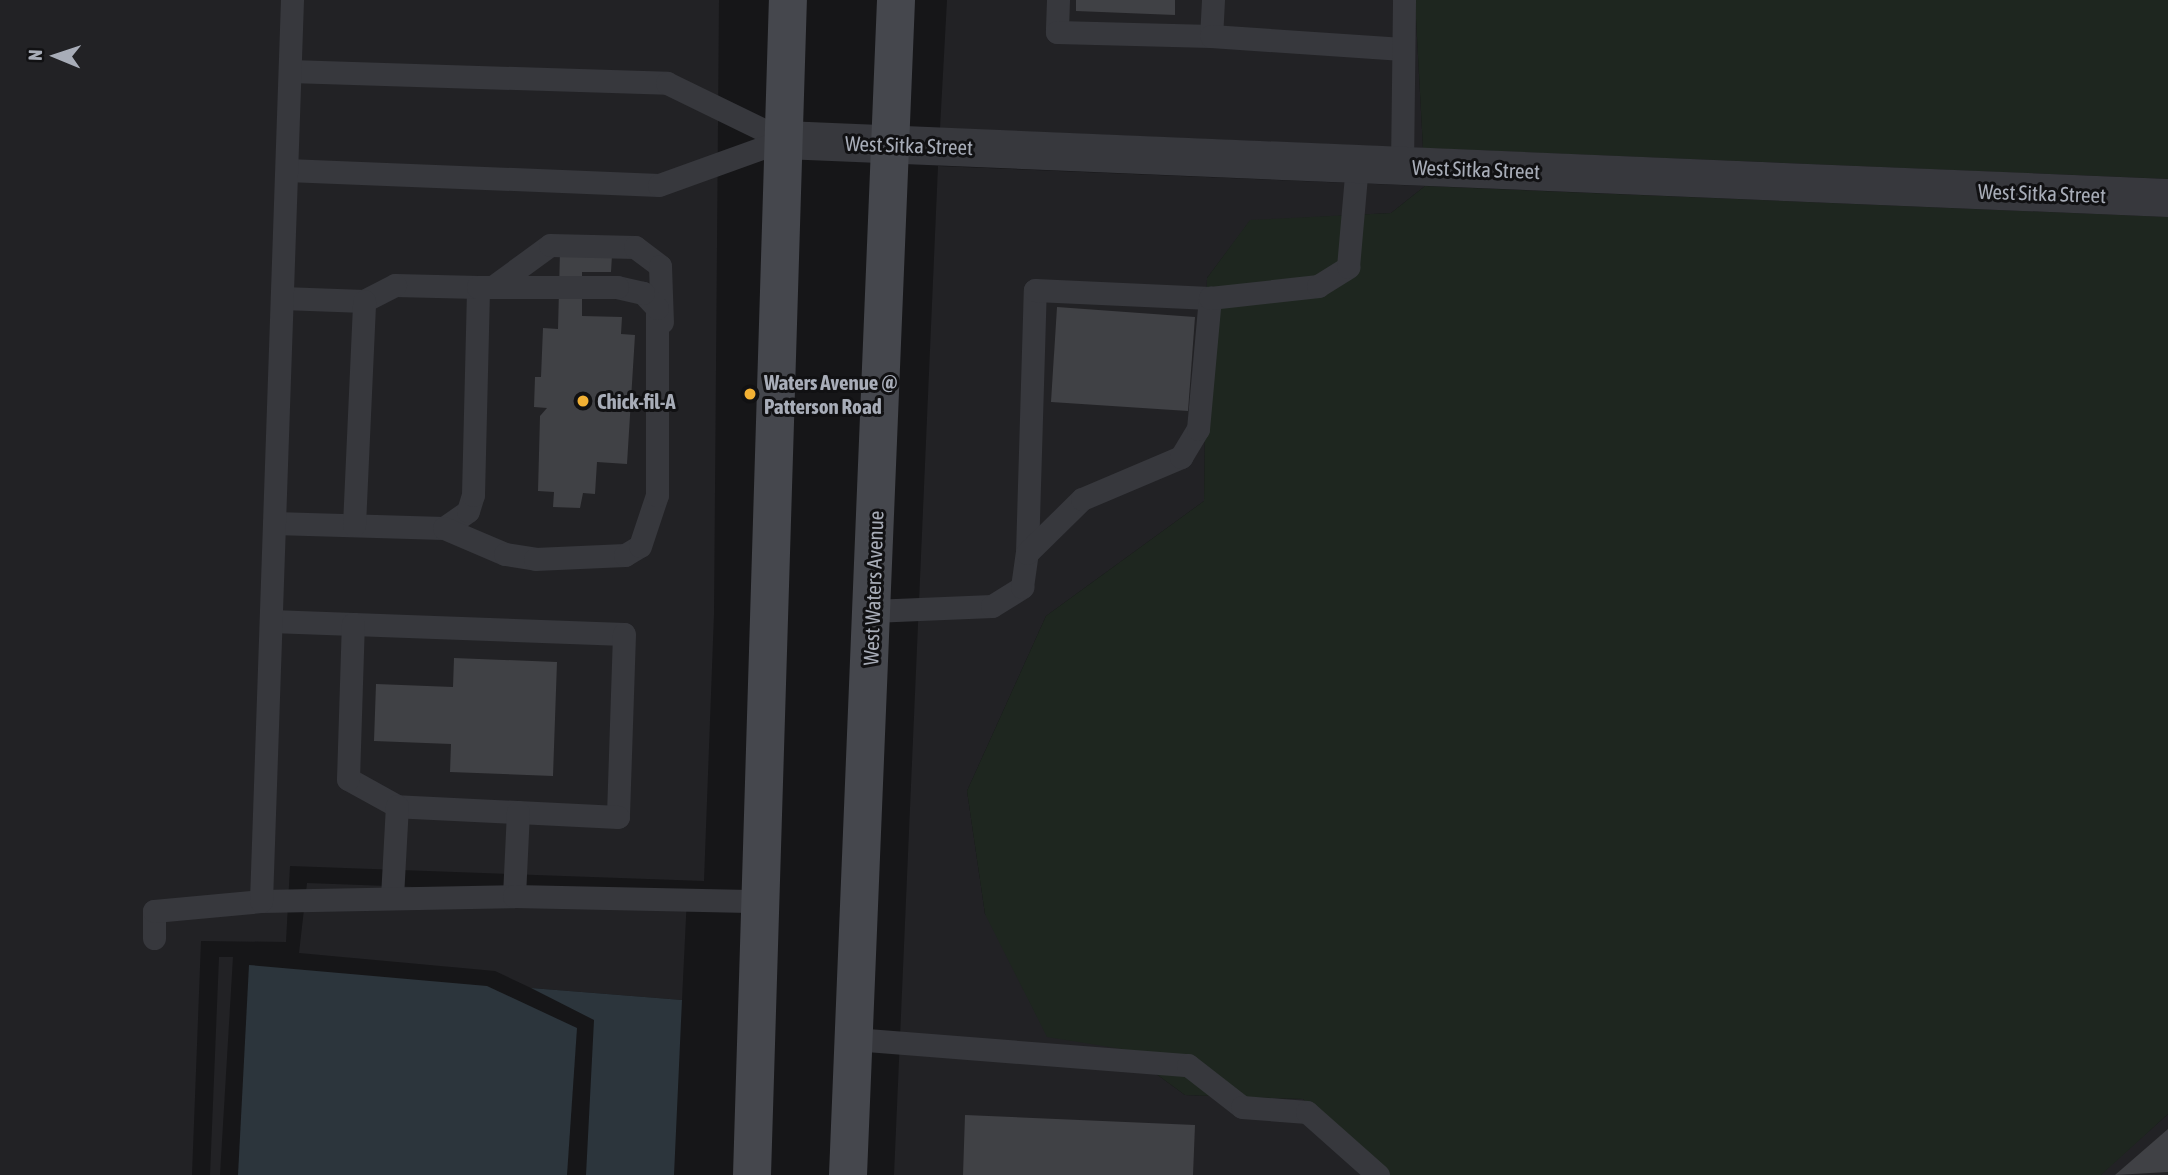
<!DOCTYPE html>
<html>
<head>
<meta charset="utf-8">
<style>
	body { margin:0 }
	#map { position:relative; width:2168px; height:1175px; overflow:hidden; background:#161618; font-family:"Asap Condensed",sans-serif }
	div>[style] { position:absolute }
	.built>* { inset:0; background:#222225 }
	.green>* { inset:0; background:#1e261f }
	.water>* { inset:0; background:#2c353c }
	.building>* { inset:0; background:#404145 }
	.lane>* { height:23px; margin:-11.5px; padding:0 11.5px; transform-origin:11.5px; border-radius:11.5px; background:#37383d }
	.street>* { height:38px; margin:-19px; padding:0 19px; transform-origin:19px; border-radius:19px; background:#37383d }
	.secondary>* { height:38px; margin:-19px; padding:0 19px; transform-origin:19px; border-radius:19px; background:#45474d }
	.dots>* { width:19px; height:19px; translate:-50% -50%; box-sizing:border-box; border:4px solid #111113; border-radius:50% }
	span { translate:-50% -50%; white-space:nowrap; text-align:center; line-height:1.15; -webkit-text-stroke:6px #111113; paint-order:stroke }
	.street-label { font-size:21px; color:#a8adb8 }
	.poi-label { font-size:21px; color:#a8adb8; font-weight:700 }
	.left { translate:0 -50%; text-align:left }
	.north { position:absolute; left:21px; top:21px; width:70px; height:70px; -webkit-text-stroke:5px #111113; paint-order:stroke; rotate:272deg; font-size:19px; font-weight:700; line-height:28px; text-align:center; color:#a8adb8 }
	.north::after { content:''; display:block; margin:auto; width:24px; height:32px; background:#a8adb8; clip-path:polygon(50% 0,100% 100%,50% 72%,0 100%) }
</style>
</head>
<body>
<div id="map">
	<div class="built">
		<i style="clip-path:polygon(0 0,719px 0,714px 614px,704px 881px,290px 866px,286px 942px,201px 941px,192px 1175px,0 1175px)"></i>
		<i style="clip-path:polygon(947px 0,1415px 0,1423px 148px,940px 128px)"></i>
		<i style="clip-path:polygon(938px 166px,1425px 186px,1391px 213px,1250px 221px,1207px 278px,1204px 501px,1046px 616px,967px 791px,985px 914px,1122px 1049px,1185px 1095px,1303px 1099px,1387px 1175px,894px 1175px)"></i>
		<i style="clip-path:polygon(307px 883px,687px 897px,682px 1000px,531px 988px,495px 971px,299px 953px)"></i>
		<i style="clip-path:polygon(219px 957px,233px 957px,220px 1175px,210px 1175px)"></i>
		<i style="clip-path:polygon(2168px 1114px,2168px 1175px,2101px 1175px,2102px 1173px)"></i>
	</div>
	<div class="green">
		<i style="clip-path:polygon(1415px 0,2168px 0,2168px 179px,1423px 148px)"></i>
		<i style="clip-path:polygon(1425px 186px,2168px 217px,2168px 1114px,2101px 1175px,1387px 1175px,1303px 1099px,1185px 1095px,1122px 1049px,1047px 1037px,985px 914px,967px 791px,1046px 616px,1204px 501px,1207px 278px,1250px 220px,1391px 213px)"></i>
	</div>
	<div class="water">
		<i style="clip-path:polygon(249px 965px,487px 986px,577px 1028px,567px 1175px,238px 1175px)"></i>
		<i style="clip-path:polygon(531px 988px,682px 1000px,674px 1175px,586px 1175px,594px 1020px)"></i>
	</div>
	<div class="building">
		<i style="clip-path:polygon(1076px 0,1175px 0,1175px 15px,1076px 11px)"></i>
		<i style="clip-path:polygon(560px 251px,612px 255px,611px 272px,582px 272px,582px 316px,622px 317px,621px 334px,635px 335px,627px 464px,597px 462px,595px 494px,583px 493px,580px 508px,553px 507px,554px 492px,538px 491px,540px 416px,547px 408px,534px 407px,535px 377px,541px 377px,543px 328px,558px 329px)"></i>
		<i style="clip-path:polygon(1057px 307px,1195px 317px,1188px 411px,1051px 402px)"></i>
		<i style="clip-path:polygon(454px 658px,557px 662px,553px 776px,450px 772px,451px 744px,374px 741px,376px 684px,453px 687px)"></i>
		<i style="clip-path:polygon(965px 1115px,1195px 1125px,1193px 1175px,963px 1175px)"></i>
		<i style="clip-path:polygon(2168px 1129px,2168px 1172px,2115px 1175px)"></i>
	</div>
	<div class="lane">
		<i style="left:1058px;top:0;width:32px;rotate:92deg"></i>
		<i style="left:1057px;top:32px;width:154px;rotate:1.5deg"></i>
		<i style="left:1213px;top:0;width:36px;rotate:93deg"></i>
		<i style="left:1211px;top:36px;width:192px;rotate:3.9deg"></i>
		<i style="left:290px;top:71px;width:377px;rotate:1.8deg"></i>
		<i style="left:667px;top:83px;width:130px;rotate:26deg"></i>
		<i style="left:1402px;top:166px;width:166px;rotate:-89.3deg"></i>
		<i style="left:287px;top:170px;width:372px;rotate:2.3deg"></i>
		<i style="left:659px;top:185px;width:133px;rotate:-19.8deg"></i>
		<i style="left:494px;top:286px;width:69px;rotate:-36.2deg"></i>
		<i style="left:550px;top:245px;width:85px;rotate:1.3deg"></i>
		<i style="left:635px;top:247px;width:31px;rotate:37deg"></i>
		<i style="left:660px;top:266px;width:56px;rotate:88deg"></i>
		<i style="left:274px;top:523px;width:170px;rotate:1.7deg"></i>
		<i style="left:444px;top:528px;width:29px;rotate:-35deg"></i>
		<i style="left:468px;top:511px;width:17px;rotate:-73deg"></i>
		<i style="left:473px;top:495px;width:208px;rotate:-88.6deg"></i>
		<i style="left:478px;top:287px;width:83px;rotate:-178.6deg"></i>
		<i style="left:395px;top:285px;width:35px;rotate:153deg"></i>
		<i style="left:364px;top:301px;width:82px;rotate:-177.9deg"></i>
		<i style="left:354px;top:525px;width:224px;rotate:-87.4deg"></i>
		<i style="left:444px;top:528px;width:66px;rotate:23.1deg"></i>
		<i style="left:505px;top:554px;width:30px;rotate:9deg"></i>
		<i style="left:535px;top:559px;width:90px;rotate:-2.5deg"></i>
		<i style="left:625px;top:555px;width:17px;rotate:-31deg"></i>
		<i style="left:640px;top:546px;width:54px;rotate:-71.6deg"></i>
		<i style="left:657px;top:495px;width:187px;rotate:-90deg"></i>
		<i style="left:657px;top:308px;width:21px;rotate:-133deg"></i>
		<i style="left:643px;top:293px;width:27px;rotate:-167deg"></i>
		<i style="left:617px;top:287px;width:139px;rotate:180deg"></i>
		<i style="left:1027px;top:553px;width:263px;rotate:-88.3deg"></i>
		<i style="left:1035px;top:290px;width:175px;rotate:2.6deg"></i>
		<i style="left:872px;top:611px;width:120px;rotate:-2.4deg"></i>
		<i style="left:992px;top:606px;width:36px;rotate:-32deg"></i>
		<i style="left:1022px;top:587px;width:34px;rotate:-82deg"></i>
		<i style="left:1027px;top:553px;width:77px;rotate:-44.5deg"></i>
		<i style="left:1082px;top:499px;width:108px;rotate:-23deg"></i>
		<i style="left:1181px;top:457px;width:33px;rotate:-59deg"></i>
		<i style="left:1198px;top:429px;width:132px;rotate:-84.8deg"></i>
		<i style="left:1210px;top:298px;width:109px;rotate:-6.3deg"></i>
		<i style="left:1318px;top:286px;width:36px;rotate:-32deg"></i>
		<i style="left:1348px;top:267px;width:103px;rotate:-85deg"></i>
		<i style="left:271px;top:621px;width:82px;rotate:2.1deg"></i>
		<i style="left:353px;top:624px;width:271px;rotate:2.1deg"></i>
		<i style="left:624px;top:634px;width:183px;rotate:91.9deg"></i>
		<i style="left:618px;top:817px;width:221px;rotate:-177.2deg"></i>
		<i style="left:397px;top:806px;width:56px;rotate:-151.1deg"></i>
		<i style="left:348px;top:779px;width:155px;rotate:-88.2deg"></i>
		<i style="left:514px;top:896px;width:84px;rotate:-87.3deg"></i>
		<i style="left:392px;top:897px;width:91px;rotate:-86.9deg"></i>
		<i style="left:261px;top:901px;width:253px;rotate:-1.1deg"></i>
		<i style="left:514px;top:896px;width:247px;rotate:1.2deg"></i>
		<i style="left:154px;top:938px;width:27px;rotate:-90deg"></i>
		<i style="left:154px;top:911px;width:107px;rotate:-5.3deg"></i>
		<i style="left:261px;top:901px;width:902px;rotate:-88.03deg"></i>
		<i style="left:854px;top:1039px;width:335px;rotate:4.5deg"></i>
		<i style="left:1188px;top:1065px;width:68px;rotate:37.9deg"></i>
		<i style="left:1242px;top:1107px;width:65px;rotate:4.4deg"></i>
		<i style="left:1307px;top:1112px;width:95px;rotate:41.6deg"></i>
	</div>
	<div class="street">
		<i style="left:784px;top:140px;width:1385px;rotate:2.4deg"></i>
	</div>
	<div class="secondary">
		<i style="left:752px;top:1175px;width:1176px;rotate:-88.25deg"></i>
		<i style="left:848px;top:1175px;width:1176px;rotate:-87.66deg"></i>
	</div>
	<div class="dots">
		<i style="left:750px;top:394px;background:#f2b134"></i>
		<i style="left:583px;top:401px;background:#f2b134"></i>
	</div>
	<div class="street-label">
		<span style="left:909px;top:145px;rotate:2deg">West Sitka Street</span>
		<span style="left:1476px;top:169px;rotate:2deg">West Sitka Street</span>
		<span style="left:2042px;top:193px;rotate:2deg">West Sitka Street</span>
		<span style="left:873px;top:588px;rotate:-88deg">West Waters Avenue</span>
	</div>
	<div class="poi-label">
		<span class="left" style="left:764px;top:394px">Waters Avenue @<br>Patterson Road</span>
		<span class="left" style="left:597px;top:401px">Chick-fil-A</span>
	</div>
	<div class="north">N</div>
</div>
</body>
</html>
